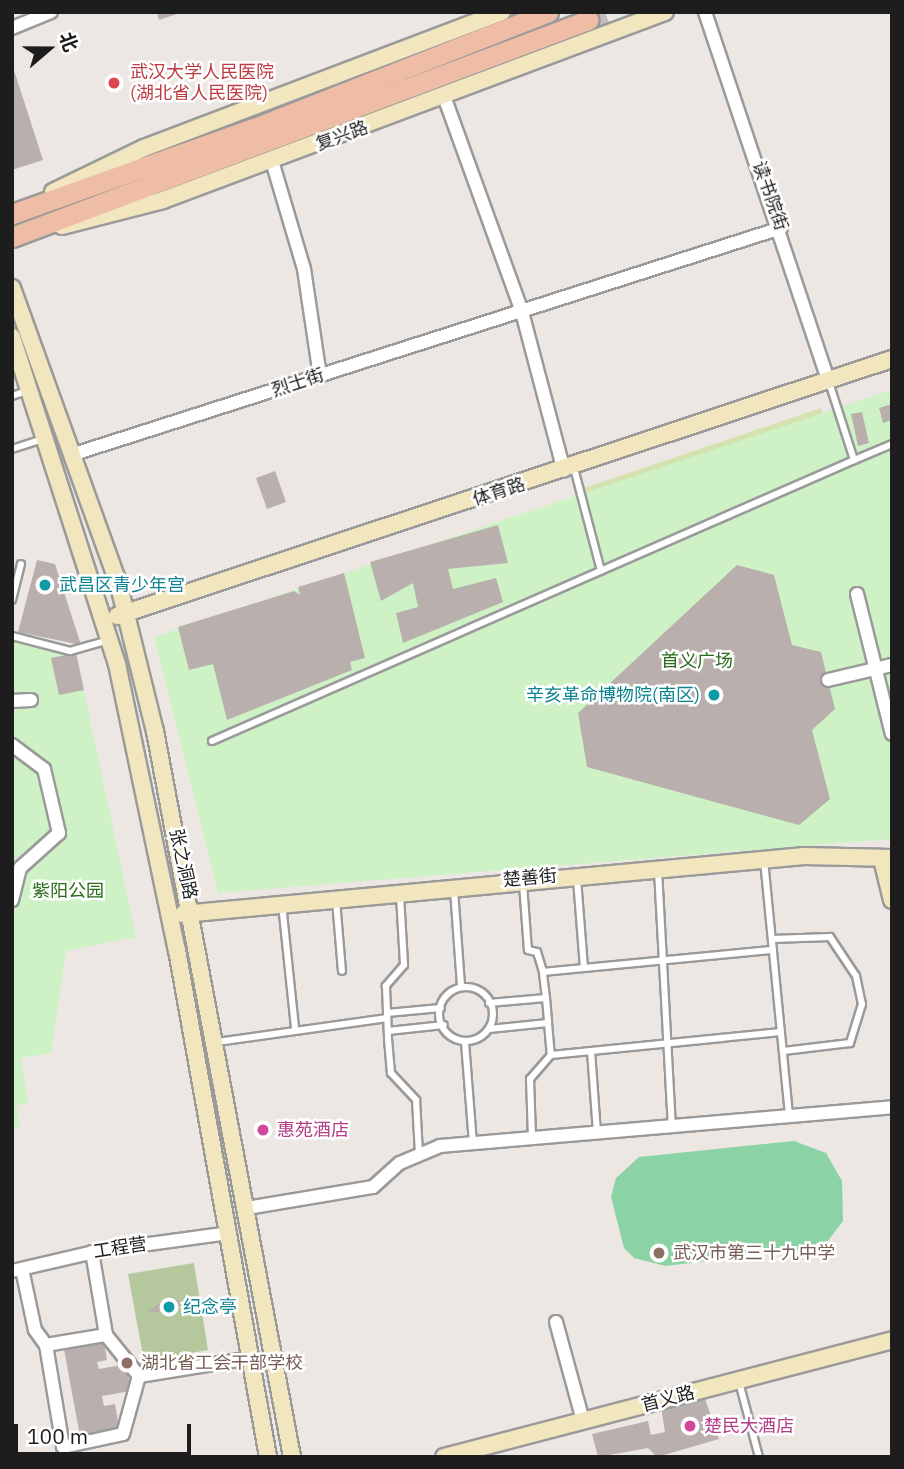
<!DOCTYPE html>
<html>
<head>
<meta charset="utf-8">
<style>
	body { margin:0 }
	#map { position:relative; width:904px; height:1469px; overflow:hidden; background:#ede7e4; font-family:"IBM Plex Sans","Noto Sans SC",sans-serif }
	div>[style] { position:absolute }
	.grass>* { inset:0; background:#d5e1af }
	.forest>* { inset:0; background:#b5c79d }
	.park>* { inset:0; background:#cef2c5 }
	.pitch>* { inset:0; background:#8bd2a4 }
	.building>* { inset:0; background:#b9afad }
	.primary-tunnel>* { height:19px; margin-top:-9.5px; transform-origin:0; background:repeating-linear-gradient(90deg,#c3bfbc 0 19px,transparent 0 29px) }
	.roads { filter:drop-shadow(2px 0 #9a9a9a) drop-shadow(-2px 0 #9a9a9a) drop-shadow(0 2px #9a9a9a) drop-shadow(0 -2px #9a9a9a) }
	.lane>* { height:6px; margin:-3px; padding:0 3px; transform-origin:3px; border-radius:3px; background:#fff }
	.lane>.ring { margin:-3px; padding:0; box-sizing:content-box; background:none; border:6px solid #fff; border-radius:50% }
	.street>* { height:12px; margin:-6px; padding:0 6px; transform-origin:6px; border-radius:6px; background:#fff }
	.secondary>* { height:16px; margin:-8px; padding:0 8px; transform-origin:8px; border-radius:8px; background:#f1e6bd }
	.primary>* { height:19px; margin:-9.5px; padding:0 9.5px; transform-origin:9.5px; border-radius:9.5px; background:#efbca6 }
	.dots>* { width:19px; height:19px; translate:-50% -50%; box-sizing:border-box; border:4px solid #fff; border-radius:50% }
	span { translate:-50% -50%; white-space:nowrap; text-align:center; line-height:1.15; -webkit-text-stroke:5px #fff; paint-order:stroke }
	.health-label { font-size:18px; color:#be3a42 }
	.left { translate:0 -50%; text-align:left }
	.street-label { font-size:18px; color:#1d1d1d }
	.culture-label { font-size:18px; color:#0d838f }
	.right { translate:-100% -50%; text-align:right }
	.park-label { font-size:18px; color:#286c19 }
	.hotel-label { font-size:18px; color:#b23c85 }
	.education-label { font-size:18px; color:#785e54 }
	.frame { position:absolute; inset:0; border:14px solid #1d1d1d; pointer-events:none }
	.north { position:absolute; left:14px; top:14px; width:70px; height:70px; -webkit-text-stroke:5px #fff; paint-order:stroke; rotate:70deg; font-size:19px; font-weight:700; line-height:28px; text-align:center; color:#1d1d1d }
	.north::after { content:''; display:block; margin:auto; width:24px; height:32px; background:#1d1d1d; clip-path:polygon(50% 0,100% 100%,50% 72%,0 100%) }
	.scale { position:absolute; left:14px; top:1424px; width:177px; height:32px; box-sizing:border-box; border:4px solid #1d1d1d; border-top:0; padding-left:9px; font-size:21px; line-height:24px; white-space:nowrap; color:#1d1d1d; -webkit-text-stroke:5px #fff; paint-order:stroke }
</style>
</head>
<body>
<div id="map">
	<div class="grass">
		<i style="clip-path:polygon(821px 408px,838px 454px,766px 436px,702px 455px,704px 461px,602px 556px,584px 488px)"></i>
	</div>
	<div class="forest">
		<i style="clip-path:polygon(194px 1263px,208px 1350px,144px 1361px,128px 1274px)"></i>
	</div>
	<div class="park">
		<i style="clip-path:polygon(892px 390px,892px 839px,218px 893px,154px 637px)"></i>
		<i style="clip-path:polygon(12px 639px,76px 653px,136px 937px,66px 951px,51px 1053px,21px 1058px,28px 1103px,16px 1106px,20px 1128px,12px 1130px)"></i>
	</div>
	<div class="pitch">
		<i style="clip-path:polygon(794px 1141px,826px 1153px,842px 1181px,843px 1221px,824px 1246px,666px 1266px,634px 1258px,624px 1248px,611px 1197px,616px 1178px,639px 1157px)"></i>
	</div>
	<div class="building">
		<i style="clip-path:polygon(157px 12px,180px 12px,180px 13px,159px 20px)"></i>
		<i style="clip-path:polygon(12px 64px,43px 160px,12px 170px)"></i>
		<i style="clip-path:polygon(892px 404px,892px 420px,883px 423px,879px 408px)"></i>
		<i style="clip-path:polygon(862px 412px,869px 443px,858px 446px,851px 414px)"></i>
		<i style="clip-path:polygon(275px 471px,286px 502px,267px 509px,256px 478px)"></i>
		<i style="clip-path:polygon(498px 525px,508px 563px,448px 569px,453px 589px,496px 578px,503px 602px,403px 643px,396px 613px,418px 607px,413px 583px,381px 601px,370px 562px)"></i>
		<i style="clip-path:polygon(37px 560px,55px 564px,81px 645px,18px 632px)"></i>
		<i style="clip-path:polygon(737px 565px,774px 575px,792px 645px,821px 652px,835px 709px,812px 730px,830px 799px,799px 825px,587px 767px,578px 713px)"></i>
		<i style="clip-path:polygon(344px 573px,365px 658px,350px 662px,352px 670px,227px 720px,213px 664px,189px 670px,178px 627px,294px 591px,300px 595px,298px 587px)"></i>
		<i style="clip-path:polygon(76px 653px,84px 690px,59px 695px,51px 658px)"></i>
		<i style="clip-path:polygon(161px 1301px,174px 1299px,190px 1305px,175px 1307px,176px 1313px,149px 1312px)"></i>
		<i style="clip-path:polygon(103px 1337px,107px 1360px,97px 1362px,99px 1369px,126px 1364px,131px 1391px,102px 1396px,104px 1406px,115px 1404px,119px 1428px,80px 1436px,63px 1344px)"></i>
		<i style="clip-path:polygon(704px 1396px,719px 1439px,657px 1457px,648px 1448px,598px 1457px,592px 1434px,648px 1421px,651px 1435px,665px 1432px,661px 1407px)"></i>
	</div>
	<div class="primary-tunnel">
		<i style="left:588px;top:20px;width:23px;rotate:-20deg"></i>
	</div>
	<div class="roads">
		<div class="lane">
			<i style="left:12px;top:396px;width:18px;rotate:-19deg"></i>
			<i style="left:12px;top:449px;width:32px;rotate:-18deg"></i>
			<i style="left:854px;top:460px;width:41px;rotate:-22.8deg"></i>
			<i style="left:574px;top:468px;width:106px;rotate:75.3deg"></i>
			<i style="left:12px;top:600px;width:37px;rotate:-76deg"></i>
			<i style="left:12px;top:636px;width:60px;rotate:14.5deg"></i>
			<i style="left:70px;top:651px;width:41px;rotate:-15.8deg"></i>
			<i style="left:212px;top:741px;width:701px;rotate:-23.64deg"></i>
			<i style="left:854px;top:460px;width:82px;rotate:-107.8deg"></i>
			<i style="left:764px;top:860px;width:257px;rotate:84.4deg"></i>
			<i style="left:658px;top:870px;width:256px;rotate:86.9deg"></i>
			<i style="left:577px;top:879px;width:89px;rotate:85.5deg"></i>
			<i style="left:523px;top:884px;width:66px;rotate:85.7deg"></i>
			<i style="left:528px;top:950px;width:9px;rotate:13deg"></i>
			<i style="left:537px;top:952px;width:21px;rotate:73deg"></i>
			<i style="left:454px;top:890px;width:96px;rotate:85.8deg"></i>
			<i style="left:400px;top:895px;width:70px;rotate:86.7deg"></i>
			<i style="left:404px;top:965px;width:28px;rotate:131deg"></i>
			<i style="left:386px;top:986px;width:53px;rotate:87.8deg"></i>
			<i style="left:388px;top:1039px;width:34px;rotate:85deg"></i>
			<i style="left:391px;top:1073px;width:37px;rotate:47deg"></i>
			<i style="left:416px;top:1100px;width:53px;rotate:86.8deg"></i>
			<i style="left:336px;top:900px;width:71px;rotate:85.2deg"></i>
			<i style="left:282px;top:904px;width:124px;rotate:84deg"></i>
			<i style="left:772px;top:939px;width:58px;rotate:-2deg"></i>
			<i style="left:830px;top:937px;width:47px;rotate:56.3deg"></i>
			<i style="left:856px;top:976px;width:29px;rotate:78deg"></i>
			<i style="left:862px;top:1004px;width:41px;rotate:107.1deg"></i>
			<i style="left:850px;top:1043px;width:67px;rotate:173.2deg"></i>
			<i class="ring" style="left:439px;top:987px;width:48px;height:48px"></i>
			<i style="left:546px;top:998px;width:25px;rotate:85deg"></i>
			<i style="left:489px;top:1003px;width:57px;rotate:-5deg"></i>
			<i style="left:546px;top:998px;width:26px;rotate:-97deg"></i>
			<i style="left:543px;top:972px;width:231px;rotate:-5.5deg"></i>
			<i style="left:387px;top:1013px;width:54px;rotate:-5.3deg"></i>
			<i style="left:489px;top:1029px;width:59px;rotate:-5.8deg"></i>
			<i style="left:548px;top:1023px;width:32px;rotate:85deg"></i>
			<i style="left:551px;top:1055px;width:231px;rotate:-5.7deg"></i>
			<i style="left:388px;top:1031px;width:56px;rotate:-6.1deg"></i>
			<i style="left:217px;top:1042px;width:172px;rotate:-8deg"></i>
			<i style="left:465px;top:1042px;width:101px;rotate:85.5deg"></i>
			<i style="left:591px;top:1051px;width:81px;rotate:85.8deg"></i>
			<i style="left:532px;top:1138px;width:59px;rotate:-91.9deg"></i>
			<i style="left:530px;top:1079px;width:32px;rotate:-49deg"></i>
			<i style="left:739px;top:1382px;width:78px;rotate:75.1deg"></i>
		</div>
		<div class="street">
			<i style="left:705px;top:12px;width:390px;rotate:71.5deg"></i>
			<i style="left:12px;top:28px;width:42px;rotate:-22.3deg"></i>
			<i style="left:445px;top:99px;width:226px;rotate:70.1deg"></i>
			<i style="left:522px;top:312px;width:164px;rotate:75.2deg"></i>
			<i style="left:272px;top:161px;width:113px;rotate:73.5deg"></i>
			<i style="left:304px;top:269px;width:108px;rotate:81.5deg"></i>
			<i style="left:74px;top:454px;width:742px;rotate:-17.73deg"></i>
			<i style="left:857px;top:594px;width:144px;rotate:76deg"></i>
			<i style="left:828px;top:680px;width:66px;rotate:-13.2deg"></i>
			<i style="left:12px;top:701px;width:19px;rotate:-3deg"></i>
			<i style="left:12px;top:745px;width:40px;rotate:37deg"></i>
			<i style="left:44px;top:769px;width:66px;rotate:76.8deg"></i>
			<i style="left:59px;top:833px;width:52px;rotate:138.1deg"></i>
			<i style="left:20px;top:868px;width:33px;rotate:104deg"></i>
			<i style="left:247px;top:1208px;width:128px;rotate:-9.5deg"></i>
			<i style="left:373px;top:1187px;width:36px;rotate:-42deg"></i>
			<i style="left:400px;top:1163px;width:43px;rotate:-23deg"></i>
			<i style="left:440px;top:1146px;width:454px;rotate:-4.9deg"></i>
			<i style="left:92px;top:1252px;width:84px;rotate:80.4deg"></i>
			<i style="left:106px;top:1335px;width:53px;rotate:51.2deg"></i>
			<i style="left:22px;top:1269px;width:62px;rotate:78deg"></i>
			<i style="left:35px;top:1330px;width:19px;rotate:54deg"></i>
			<i style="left:46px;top:1345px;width:103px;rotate:80.5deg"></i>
			<i style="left:63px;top:1447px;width:61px;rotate:-12.2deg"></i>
			<i style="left:123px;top:1434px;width:60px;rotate:-74.6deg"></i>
			<i style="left:139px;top:1376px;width:113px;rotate:-9.1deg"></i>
			<i style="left:12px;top:1271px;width:88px;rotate:-13.1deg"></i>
			<i style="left:98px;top:1251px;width:133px;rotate:-7.8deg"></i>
			<i style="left:556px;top:1322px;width:103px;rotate:74.7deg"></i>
			<i style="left:46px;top:1345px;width:61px;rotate:-9.5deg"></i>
		</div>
		<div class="secondary">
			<i style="left:53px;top:192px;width:101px;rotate:-25.8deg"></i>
			<i style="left:144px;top:148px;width:383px;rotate:-20.8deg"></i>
			<i style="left:62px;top:226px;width:104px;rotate:-14.4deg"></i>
			<i style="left:163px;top:200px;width:536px;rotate:-20.53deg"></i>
			<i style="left:12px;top:288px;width:313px;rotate:70.2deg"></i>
			<i style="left:118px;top:582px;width:154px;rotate:76.1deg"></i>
			<i style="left:155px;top:731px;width:739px;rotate:79.31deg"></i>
			<i style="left:12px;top:337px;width:343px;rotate:72.2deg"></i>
			<i style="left:117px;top:664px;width:292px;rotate:78.2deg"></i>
			<i style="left:177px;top:950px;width:515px;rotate:79.82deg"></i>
			<i style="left:117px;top:616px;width:817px;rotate:-18.35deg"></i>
			<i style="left:882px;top:859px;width:42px;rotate:76.3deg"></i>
			<i style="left:183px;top:914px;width:624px;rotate:-5.34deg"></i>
			<i style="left:804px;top:856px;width:88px;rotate:1.3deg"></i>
			<i style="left:444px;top:1457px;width:463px;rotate:-14.6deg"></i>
		</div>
		<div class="primary">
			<i style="left:12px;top:214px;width:257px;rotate:-19.6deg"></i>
			<i style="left:254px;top:128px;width:316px;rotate:-21.5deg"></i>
			<i style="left:12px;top:237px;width:616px;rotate:-20.64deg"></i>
		</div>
	</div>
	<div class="dots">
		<i style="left:114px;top:83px;background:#e0444e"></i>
		<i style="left:45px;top:585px;background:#0f9aa8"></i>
		<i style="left:714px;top:695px;background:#0f9aa8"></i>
		<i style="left:263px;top:1130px;background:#d1479c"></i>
		<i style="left:659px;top:1253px;background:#8d6e63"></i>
		<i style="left:169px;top:1307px;background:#0f9aa8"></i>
		<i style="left:127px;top:1363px;background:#8d6e63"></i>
		<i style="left:690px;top:1426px;background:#d1479c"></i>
	</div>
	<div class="health-label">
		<span class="left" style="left:130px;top:83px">武汉大学人民医院<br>(湖北省人民医院)</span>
	</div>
	<div class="street-label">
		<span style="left:342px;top:136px;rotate:-20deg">复兴路</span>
		<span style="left:770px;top:196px;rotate:71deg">读书院街</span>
		<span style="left:298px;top:383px;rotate:-18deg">烈士街</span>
		<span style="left:499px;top:492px;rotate:-18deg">体育路</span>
		<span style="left:183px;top:864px;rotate:78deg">张之洞路</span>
		<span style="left:530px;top:878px;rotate:-5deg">楚善街</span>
		<span style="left:120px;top:1248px;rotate:-9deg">工程营</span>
		<span style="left:668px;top:1399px;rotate:-15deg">首义路</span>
	</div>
	<div class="culture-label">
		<span class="left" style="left:59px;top:585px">武昌区青少年宫</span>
		<span class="right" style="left:700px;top:695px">辛亥革命博物院(南区)</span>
		<span class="left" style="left:183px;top:1307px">纪念亭</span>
	</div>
	<div class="park-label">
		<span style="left:697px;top:661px">首义广场</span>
		<span style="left:68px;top:891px">紫阳公园</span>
	</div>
	<div class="hotel-label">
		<span class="left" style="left:277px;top:1130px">惠苑酒店</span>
		<span class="left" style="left:704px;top:1426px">楚民大酒店</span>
	</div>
	<div class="education-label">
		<span class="left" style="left:673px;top:1253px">武汉市第三十九中学</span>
		<span class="left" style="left:141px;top:1363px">湖北省工会干部学校</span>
	</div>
	<div class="frame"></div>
	<div class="north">北</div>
	<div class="scale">100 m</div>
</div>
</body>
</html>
